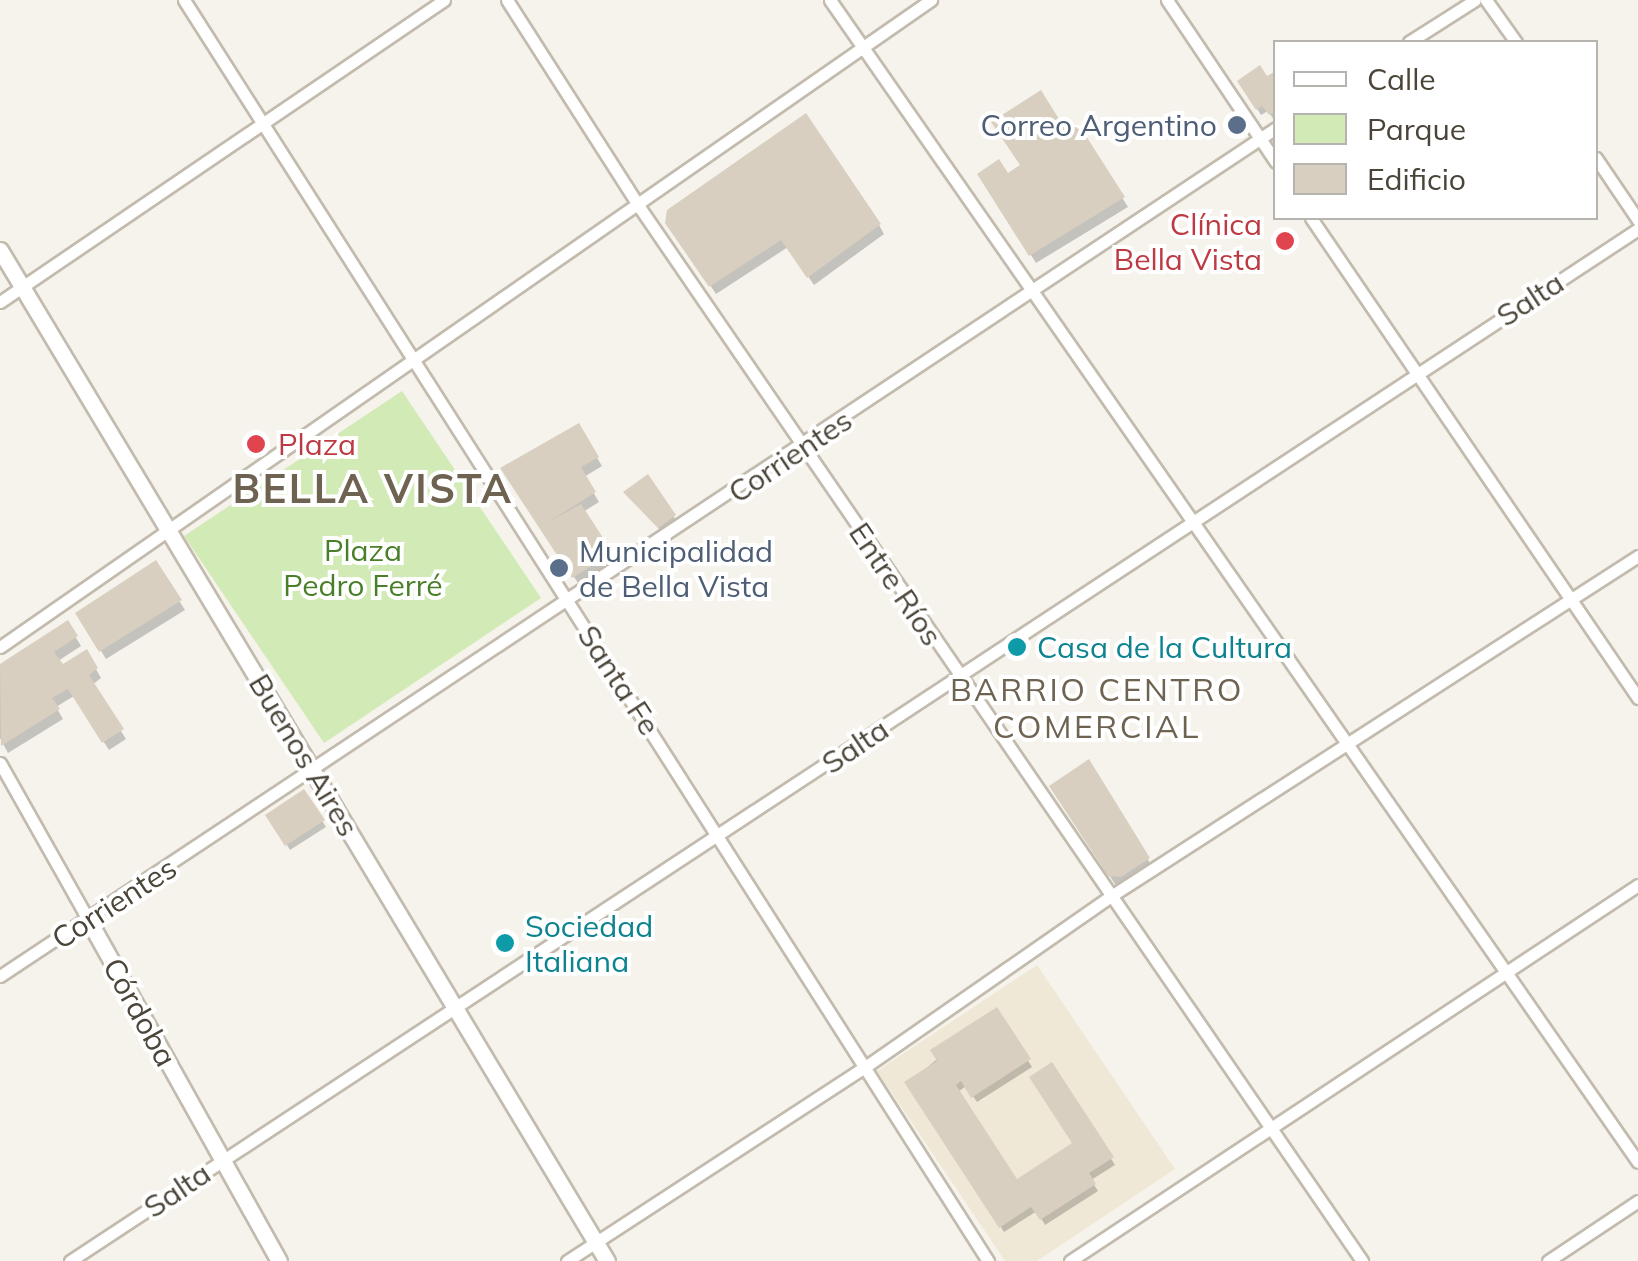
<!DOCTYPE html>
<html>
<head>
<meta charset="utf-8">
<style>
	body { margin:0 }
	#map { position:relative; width:1638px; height:1261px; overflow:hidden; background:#f6f3ec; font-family:Mulish,sans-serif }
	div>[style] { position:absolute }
	.education>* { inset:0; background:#efe8d6 }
	.green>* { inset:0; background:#d2eab5 }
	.shadow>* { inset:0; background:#0003 }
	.building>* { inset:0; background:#d8cfc1 }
	.roads { filter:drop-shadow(2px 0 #c2bbae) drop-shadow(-2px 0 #c2bbae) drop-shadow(0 2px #c2bbae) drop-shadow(0 -2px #c2bbae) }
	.minor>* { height:11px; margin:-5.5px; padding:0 5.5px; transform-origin:5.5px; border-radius:5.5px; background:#fff }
	.tertiary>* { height:15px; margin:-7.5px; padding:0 7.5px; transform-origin:7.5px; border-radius:7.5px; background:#fff }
	.dots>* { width:28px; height:28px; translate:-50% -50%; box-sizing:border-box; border:5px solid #fff; border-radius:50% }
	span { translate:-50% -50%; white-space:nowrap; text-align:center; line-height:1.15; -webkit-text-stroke:8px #fff; paint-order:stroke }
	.service-label { font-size:30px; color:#4e5e75 }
	.right { translate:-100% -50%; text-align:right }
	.left { translate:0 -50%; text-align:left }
	.health-label { font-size:30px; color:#be3a42 }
	.street-label { font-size:30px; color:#4b4439 }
	.park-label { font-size:30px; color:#4a7f2a }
	.culture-label { font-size:30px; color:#0d838f }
	.neighbourhood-label { font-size:32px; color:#6e6250; letter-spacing:2.5px }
	.district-label { font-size:40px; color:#6e6250; font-weight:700; letter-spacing:2.5px }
	.legend { position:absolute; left:1273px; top:40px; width:325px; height:180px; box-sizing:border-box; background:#fff; border:2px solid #b7b4b0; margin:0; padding:12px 18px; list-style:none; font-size:30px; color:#4b4439 }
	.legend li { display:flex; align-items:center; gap:20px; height:50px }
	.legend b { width:50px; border:2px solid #b7b4b0 }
</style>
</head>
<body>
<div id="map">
	<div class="education">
		<i style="clip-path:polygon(1037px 965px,1175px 1169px,1037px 1261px,1005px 1261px,877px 1071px)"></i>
	</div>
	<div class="green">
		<i style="clip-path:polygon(402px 391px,541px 598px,324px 743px,184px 536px)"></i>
	</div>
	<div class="shadow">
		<i style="clip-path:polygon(1276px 74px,1276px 119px,1274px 120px,1268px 111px,1261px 115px,1240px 82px)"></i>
		<i style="clip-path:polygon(1078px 128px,1128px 207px,1036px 263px,980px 175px,1007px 176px)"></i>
		<i style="clip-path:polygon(879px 225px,884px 234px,814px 285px,788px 247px,716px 294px,674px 232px)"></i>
		<i style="clip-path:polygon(578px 426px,602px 466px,584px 477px,599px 502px,583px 512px,614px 560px,578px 583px,508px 477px)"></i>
		<i style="clip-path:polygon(647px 478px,678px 523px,663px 533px,630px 498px)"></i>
		<i style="clip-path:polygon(155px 563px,185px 610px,106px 659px,78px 613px)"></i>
		<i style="clip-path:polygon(67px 623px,81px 646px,58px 661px,62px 667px,86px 652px,101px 678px,92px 685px,126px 739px,109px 750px,74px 696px,56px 707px,63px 719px,8px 753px,0 738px,0 667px)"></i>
		<i style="clip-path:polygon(1089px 763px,1153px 868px,1126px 885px,1115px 884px,1057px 795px)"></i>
		<i style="clip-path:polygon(304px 792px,326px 827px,290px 850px,268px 815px)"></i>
		<i style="clip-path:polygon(996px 1011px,1032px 1067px,977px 1102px,966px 1086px,958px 1092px,1017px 1182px,1075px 1144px,1052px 1066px,1115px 1165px,1091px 1180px,1098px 1191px,1045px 1225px,1037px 1211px,1004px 1232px,908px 1083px)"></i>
	</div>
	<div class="building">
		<i style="clip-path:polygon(1260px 65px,1267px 76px,1276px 71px,1276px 111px,1269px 115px,1262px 106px,1256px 110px,1237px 81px)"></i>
		<i style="clip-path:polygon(1041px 90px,1067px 132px,1079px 125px,1125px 197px,1029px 256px,977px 174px,999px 159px,1008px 173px,1020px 165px,991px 122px)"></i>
		<i style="clip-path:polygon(806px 113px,881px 224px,807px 278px,781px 240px,709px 287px,665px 223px,667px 210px)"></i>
		<i style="clip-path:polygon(579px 423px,599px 457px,581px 467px,596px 492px,547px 523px,581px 504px,613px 553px,572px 578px,500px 468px)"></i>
		<i style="clip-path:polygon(648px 474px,676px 515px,658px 528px,623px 492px)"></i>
		<i style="clip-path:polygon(156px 560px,182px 600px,99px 652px,75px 613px)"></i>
		<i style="clip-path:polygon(68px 620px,78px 636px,54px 652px,63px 664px,87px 649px,98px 668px,89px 675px,124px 729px,102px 743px,68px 689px,52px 698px,60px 709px,1px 746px,0 664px)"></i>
		<i style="clip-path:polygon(1089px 759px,1150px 858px,1121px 877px,1108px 876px,1049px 786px)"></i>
		<i style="clip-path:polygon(304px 789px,325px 820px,285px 846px,265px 815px)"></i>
		<i style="clip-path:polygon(997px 1007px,1031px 1059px,971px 1098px,961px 1081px,956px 1085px,1017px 1179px,1072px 1143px,1029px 1077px,1052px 1062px,1114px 1157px,1089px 1173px,1096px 1184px,1040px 1220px,1031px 1207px,999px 1228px,904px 1082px,937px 1061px,930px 1050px)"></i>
	</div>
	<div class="roads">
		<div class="minor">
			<i style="left:184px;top:0;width:1496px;rotate:57.48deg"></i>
			<i style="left:507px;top:0;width:247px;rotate:57.4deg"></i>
			<i style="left:640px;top:208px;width:1277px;rotate:55.56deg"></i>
			<i style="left:830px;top:0;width:1415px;rotate:55.19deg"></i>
			<i style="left:1167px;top:0;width:195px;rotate:56.1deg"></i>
			<i style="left:1486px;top:0;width:52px;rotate:54.5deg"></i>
			<i style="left:1409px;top:42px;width:78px;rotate:-32.5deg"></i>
			<i style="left:1596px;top:158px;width:75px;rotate:55.9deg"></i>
			<i style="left:1311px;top:218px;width:581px;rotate:55.74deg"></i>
			<i style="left:0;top:302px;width:537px;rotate:-34.22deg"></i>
			<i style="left:0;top:647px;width:1134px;rotate:-34.8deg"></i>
			<i style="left:0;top:763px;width:181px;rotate:60.6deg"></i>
			<i style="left:0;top:976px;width:1532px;rotate:-33.61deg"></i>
			<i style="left:70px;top:1261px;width:1877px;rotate:-33.35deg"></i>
			<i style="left:567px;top:1261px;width:356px;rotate:-33.1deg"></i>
			<i style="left:865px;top:1067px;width:300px;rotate:-34.8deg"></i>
			<i style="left:1111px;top:896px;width:627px;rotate:-32.83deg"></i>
			<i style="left:1070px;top:1261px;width:681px;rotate:-33.5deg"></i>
			<i style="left:1548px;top:1261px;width:108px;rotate:-33.7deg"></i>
		</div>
		<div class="tertiary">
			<i style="left:0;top:250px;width:1179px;rotate:59.02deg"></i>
			<i style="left:89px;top:921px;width:389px;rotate:60.8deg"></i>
		</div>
	</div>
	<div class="dots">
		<i style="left:1237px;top:125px;background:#5c6f8a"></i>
		<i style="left:1285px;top:241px;background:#e0444e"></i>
		<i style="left:256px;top:444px;background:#e0444e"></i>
		<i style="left:559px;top:568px;background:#5c6f8a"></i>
		<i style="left:1017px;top:647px;background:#0f9aa8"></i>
		<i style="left:505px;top:943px;background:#0f9aa8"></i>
	</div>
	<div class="service-label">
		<span class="right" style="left:1217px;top:125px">Correo Argentino</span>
		<span class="left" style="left:579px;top:568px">Municipalidad<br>de Bella Vista</span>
	</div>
	<div class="health-label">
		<span class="right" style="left:1262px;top:241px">Clínica<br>Bella Vista</span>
		<span class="left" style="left:278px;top:444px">Plaza</span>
	</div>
	<div class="street-label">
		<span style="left:1530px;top:299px;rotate:-33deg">Salta</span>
		<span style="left:790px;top:456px;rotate:-34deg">Corrientes</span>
		<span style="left:896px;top:584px;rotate:56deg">Entre Ríos</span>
		<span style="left:619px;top:680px;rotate:57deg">Santa Fe</span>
		<span style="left:855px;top:746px;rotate:-34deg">Salta</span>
		<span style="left:304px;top:755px;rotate:59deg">Buenos Aires</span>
		<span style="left:114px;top:903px;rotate:-33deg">Corrientes</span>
		<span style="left:140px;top:1012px;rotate:61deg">Córdoba</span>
		<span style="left:177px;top:1190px;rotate:-34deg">Salta</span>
	</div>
	<div class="park-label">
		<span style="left:363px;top:567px">Plaza<br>Pedro Ferré</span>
	</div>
	<div class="culture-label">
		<span class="left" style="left:1037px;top:647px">Casa de la Cultura</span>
		<span class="left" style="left:525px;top:943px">Sociedad<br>Italiana</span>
	</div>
	<div class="neighbourhood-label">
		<span style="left:1097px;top:708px">BARRIO CENTRO<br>COMERCIAL</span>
	</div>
	<div class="district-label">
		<span style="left:373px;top:488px">BELLA VISTA</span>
	</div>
	<ul class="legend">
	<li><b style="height:12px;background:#fff"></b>Calle</li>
	<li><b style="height:28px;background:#d2eab5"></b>Parque</li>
	<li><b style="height:28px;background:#d8cfc1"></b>Edificio</li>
	</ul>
</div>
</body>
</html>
